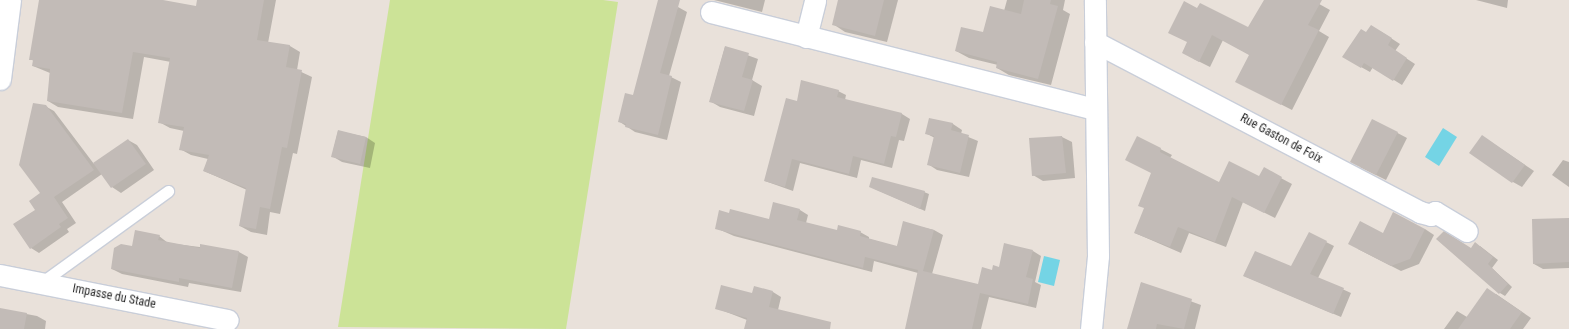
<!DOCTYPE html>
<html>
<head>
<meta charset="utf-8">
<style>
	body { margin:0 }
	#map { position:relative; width:1569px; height:329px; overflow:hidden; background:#e9e1da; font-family:"Roboto Condensed",sans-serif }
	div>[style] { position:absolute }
	.pitch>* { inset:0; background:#cce397 }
	.water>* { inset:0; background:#74d4e5 }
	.shadow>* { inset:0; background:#0003 }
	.building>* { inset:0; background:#c2bbb7 }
	.roads { filter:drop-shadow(1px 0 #c9ced9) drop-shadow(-1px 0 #c9ced9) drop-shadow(0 1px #c9ced9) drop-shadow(0 -1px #c9ced9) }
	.service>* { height:11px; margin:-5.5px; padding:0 5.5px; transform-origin:5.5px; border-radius:5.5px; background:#fff }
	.minor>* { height:21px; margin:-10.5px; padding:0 10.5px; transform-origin:10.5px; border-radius:10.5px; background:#fff }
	span { translate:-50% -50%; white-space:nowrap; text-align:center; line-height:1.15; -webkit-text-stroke:3.5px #fff; paint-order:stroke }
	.street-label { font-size:12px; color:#282828 }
</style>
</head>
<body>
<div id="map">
	<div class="pitch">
		<i style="clip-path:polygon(390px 0,603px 0,618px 2px,566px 329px,338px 327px)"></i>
	</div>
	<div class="water">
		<i style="clip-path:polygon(1443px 128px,1457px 137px,1439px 166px,1425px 157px)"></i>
		<i style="clip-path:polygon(1044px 256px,1060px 260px,1054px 286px,1038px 282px)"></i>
	</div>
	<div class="shadow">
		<i style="clip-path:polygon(40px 0,158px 0,197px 8px,198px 0,276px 0,268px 43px,290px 46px,300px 52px,297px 70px,312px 77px,297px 154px,293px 153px,280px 214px,270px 212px,267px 235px,251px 232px,240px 226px,247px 190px,204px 171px,208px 159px,191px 155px,180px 149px,184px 131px,170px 128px,159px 122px,171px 62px,144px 57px,133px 119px,58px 107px,48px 101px,50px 73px,33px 66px,34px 61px,30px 59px)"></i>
		<i style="clip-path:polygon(714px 0,765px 0,762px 12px)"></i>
		<i style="clip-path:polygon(839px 0,898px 0,887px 42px,845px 32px,833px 24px)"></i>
		<i style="clip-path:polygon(1007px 0,1065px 0,1063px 10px,1070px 14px,1051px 85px,1009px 75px,997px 68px,998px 65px,969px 58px,956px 51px,984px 34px,1004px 11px)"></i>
		<i style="clip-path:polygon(1265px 0,1312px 0,1330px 10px,1319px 31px,1329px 37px,1292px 110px,1247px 87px,1250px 55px,1223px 40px,1210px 67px,1194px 59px,1198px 9px,1249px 29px)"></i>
		<i style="clip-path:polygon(1476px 0,1508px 0,1507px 8px)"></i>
		<i style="clip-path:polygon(678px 7px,687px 12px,669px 76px,681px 82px,667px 140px,635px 132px,620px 122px)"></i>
		<i style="clip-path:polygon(1380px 31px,1400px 44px,1395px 51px,1415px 64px,1402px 85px,1373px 67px,1370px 72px,1361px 67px,1367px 33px)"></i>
		<i style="clip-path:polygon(725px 47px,758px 59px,752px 80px,762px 86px,754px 116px,720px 107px,710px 101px)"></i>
		<i style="clip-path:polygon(838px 91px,846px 95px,845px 100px,902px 114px,910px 119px,904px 141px,899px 140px,892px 168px,861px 160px,857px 178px,800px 163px,793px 191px,765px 181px,797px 102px)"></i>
		<i style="clip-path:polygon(45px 106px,54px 111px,94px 164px,128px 140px,137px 145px,154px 170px,121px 193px,112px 187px,102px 174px,62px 202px,76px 223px,67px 229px,69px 232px,39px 253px,31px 248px,36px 210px,42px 193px)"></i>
		<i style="clip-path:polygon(930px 119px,953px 124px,962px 130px,961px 134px,978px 141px,969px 177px,937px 170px,928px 164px,935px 138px,927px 134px)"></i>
		<i style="clip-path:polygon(1373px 120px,1407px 138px,1386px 180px,1360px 167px)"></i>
		<i style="clip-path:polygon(338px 131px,366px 137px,375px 143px,370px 168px,342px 162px,332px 156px)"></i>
		<i style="clip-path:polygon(1482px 136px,1534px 171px,1522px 187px,1513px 182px)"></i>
		<i style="clip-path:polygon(1062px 137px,1072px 142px,1075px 178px,1043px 181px,1033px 175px,1030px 139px)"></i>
		<i style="clip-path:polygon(1137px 137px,1172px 155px,1170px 158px,1220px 184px,1260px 177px,1264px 169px,1292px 184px,1275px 218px,1243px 202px,1226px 247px,1189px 233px,1181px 253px,1135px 233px,1145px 208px,1152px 173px)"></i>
		<i style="clip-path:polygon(1563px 160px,1569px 162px,1569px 187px,1552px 175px)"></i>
		<i style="clip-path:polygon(875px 189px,924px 192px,929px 194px,925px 211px)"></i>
		<i style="clip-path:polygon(800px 210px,808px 215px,806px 223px,837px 231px,860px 232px,869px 237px,869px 239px,897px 247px,904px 223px,934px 230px,943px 235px,932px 274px,979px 285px,993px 271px,1033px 251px,1041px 256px,1035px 282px,1041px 285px,1036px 308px,989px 297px,981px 329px,906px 329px,918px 273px,874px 261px,872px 272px,734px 236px,716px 228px,729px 214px,770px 220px)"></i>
		<i style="clip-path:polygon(1569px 219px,1569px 268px,1543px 269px,1534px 264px)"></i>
		<i style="clip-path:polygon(1425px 229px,1434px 235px,1419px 264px,1401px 271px,1358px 249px,1384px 234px)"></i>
		<i style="clip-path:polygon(159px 236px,168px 243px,239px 252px,248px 257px,241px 292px,189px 283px,188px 287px,122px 274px,112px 269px,133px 247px)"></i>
		<i style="clip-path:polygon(1326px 242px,1334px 246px,1318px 278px,1351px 293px,1341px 317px,1244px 276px,1291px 267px)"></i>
		<i style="clip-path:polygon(1480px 246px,1498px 260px,1492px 268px,1512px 287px,1505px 296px,1500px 293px,1471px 249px)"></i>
		<i style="clip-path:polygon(1141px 283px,1201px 305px,1195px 329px,1130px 329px)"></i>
		<i style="clip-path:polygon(773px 292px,781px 297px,778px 310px,823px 329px,745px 329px,747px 320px,716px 308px,753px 295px)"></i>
		<i style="clip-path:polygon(1496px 294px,1531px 318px,1523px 329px,1444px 329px,1457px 311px,1467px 317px)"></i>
		<i style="clip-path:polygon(0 309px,37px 316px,46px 321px,45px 329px,0 329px)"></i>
	</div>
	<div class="building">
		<i style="clip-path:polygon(39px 0,163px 0,196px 6px,197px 0,264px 0,257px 40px,290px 45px,286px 67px,302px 70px,287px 148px,282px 147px,270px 209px,260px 207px,256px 229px,239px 226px,246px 188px,203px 171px,209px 155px,179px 150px,184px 127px,158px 123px,170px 58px,133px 52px,122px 113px,47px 101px,50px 69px,32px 66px,33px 60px,29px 60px)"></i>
		<i style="clip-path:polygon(658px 0,680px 0,660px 73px,672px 76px,658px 135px,625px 127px,626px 124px,618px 122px,625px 93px,633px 95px)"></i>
		<i style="clip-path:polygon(838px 0,884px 0,875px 36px,832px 25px)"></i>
		<i style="clip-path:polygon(1024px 0,1051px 0,1050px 4px,1058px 6px,1038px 79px,996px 68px,997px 62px,955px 51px,961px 27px,983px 32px,990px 6px,1021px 14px)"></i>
		<i style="clip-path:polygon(1264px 0,1322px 0,1308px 25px,1319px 30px,1281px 105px,1235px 82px,1249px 55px,1212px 35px,1199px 62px,1182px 53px,1187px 42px,1168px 33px,1184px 1px,1197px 8px,1200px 3px,1248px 27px)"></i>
		<i style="clip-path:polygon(1371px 25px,1392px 38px,1388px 45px,1407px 58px,1393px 81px,1364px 63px,1361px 68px,1342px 57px,1361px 29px,1366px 32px)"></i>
		<i style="clip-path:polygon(725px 46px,749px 53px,742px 77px,753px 80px,744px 111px,709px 102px)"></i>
		<i style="clip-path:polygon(801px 80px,839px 90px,837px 97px,902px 113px,896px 137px,891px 136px,884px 164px,853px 156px,849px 174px,792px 159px,785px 187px,764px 181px,786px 98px,797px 101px)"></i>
		<i style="clip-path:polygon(33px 103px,46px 105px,94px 170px,54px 197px,68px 218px,59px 224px,61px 227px,30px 249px,13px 224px,35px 210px,29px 201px,40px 193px,19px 165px)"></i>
		<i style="clip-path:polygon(929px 118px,953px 123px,951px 130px,969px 135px,960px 173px,927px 165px,934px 136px,925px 134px)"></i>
		<i style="clip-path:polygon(1372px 119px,1398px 132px,1376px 175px,1350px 162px)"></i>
		<i style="clip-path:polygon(338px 130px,366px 137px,360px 164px,331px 157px)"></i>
		<i style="clip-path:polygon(1482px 135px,1525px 165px,1512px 183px,1469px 153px)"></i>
		<i style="clip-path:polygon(1062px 136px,1066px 173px,1032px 176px,1029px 138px)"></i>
		<i style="clip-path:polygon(1137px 136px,1161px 148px,1160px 152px,1219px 182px,1229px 161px,1259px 176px,1264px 167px,1282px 177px,1264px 213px,1232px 197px,1215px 242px,1178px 227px,1170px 247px,1134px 233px,1144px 208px,1138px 206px,1151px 173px,1125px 160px)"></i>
		<i style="clip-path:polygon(128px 139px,146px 164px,111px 188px,93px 163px)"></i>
		<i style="clip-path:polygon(872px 177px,925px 191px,920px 209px,869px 187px)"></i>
		<i style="clip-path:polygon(773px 202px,800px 209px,797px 220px,837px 230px,838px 225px,861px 231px,860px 236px,897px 246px,903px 221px,934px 230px,923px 271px,978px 284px,982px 267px,992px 270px,993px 265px,999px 267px,1004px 243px,1033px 250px,1026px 277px,1033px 279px,1028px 304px,980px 293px,972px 329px,905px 329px,918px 270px,865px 257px,863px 268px,715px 229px,719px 210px,729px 213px,730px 209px,769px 219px)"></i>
		<i style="clip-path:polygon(1393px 212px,1425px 229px,1410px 259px,1391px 266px,1348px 244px,1360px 221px,1383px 233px)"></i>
		<i style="clip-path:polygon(1569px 218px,1569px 262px,1533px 264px,1532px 219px)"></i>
		<i style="clip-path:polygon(135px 230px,160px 235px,158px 240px,200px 248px,200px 244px,239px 251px,232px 288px,179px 278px,179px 282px,111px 269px,114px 248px,121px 244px,132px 246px)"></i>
		<i style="clip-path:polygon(1444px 231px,1471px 248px,1475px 242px,1493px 257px,1488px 264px,1508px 284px,1499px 294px,1436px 239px)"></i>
		<i style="clip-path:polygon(1309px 232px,1327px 241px,1310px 274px,1344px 288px,1333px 314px,1243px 276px,1255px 251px,1291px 266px)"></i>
		<i style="clip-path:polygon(1141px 282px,1192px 299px,1184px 329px,1157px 324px,1156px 329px,1127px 329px)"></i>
		<i style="clip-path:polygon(721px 285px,752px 293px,754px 286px,773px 291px,769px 307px,831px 322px,830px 329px,744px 329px,747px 318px,715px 309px)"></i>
		<i style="clip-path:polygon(1487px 288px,1522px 312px,1510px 329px,1458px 329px)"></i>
		<i style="clip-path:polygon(0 308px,27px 313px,24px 329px,0 329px)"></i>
	</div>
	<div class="roads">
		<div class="service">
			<i style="left:41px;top:283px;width:157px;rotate:-35.9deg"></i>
		</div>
		<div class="minor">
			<i style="left:711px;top:12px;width:396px;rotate:14.2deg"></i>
			<i style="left:806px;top:37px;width:38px;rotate:-76deg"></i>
			<i style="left:1095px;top:42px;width:367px;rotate:27.6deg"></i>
			<i style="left:1420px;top:212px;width:11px;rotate:15deg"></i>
			<i style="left:1431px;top:215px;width:5px;rotate:-37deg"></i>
			<i style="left:1435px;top:212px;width:37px;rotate:31deg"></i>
			<i style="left:0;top:79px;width:80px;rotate:-82.8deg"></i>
			<i style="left:0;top:275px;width:232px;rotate:11.2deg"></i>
			<i style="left:1091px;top:329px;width:73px;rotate:-84.5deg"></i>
			<i style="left:1098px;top:256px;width:256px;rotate:-90.7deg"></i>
		</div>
	</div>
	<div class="street-label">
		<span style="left:1281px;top:139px;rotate:28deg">Rue Gaston de Foix</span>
		<span style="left:114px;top:297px;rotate:11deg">Impasse du Stade</span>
	</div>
</div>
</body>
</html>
